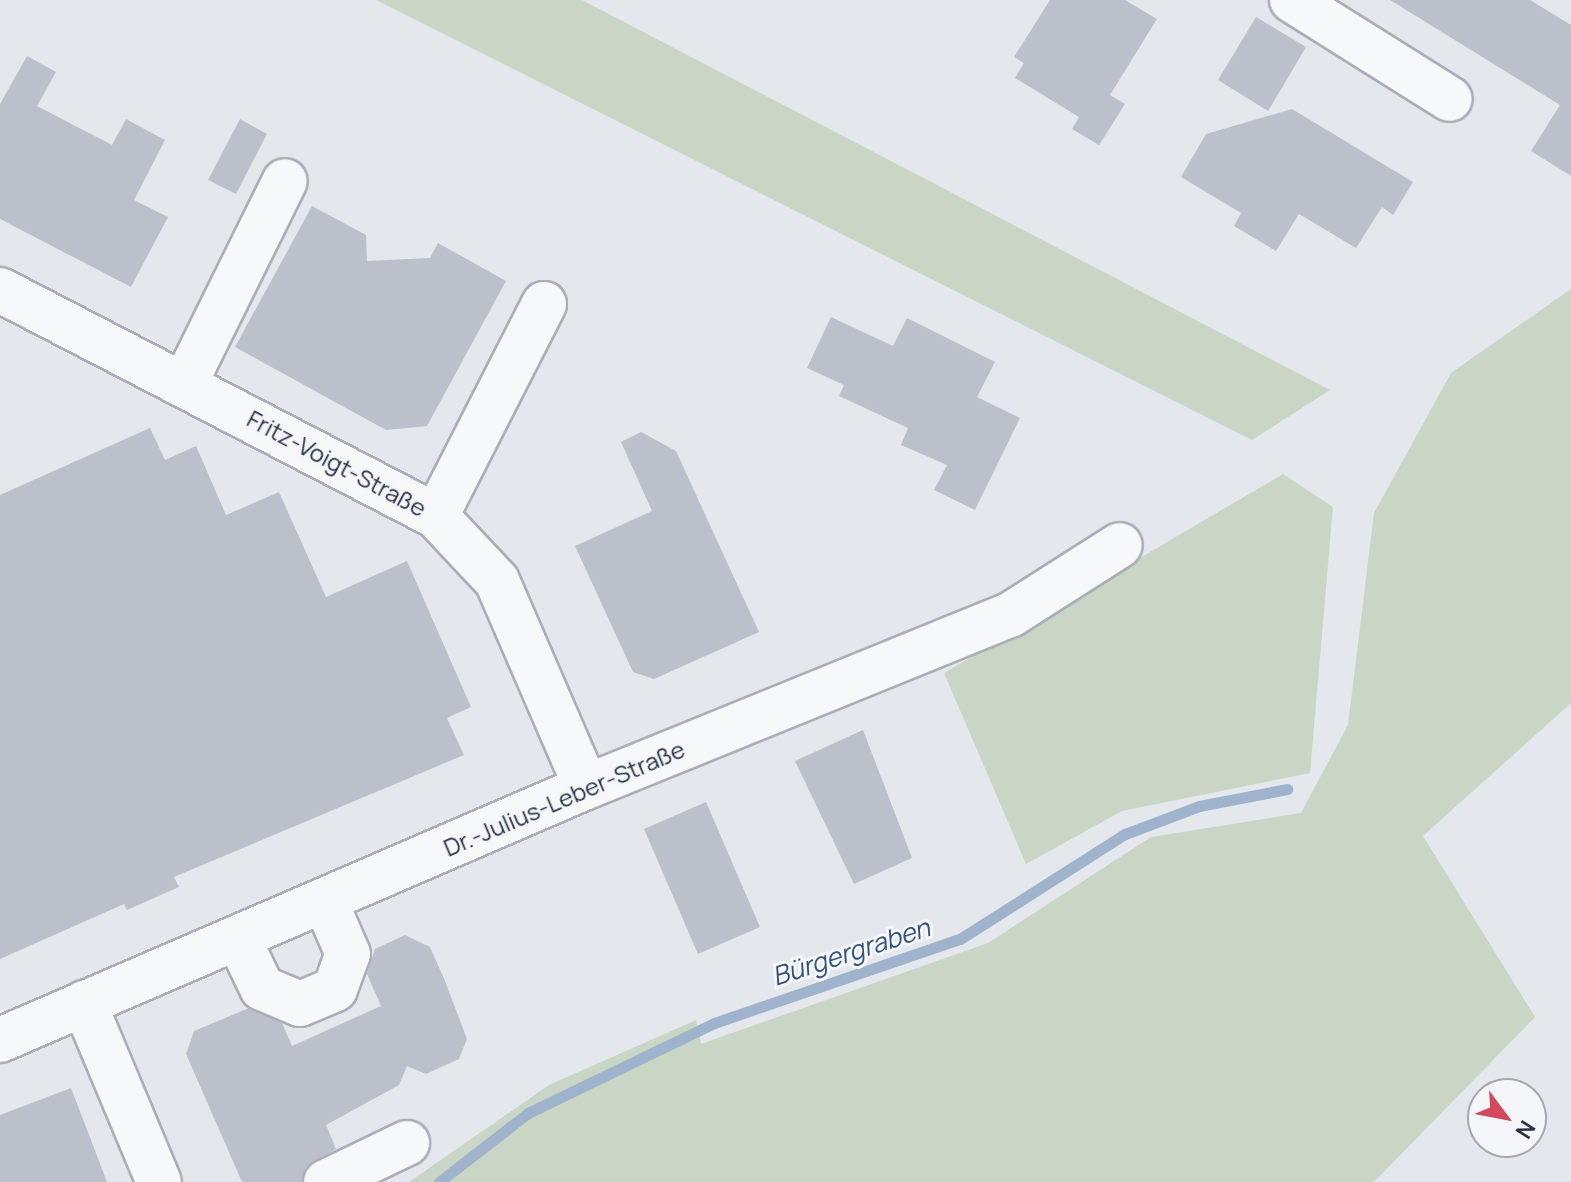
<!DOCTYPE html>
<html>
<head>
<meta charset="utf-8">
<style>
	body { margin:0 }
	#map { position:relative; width:1571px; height:1182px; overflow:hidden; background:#e4e7ec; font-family:Manrope,sans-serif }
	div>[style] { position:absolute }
	.green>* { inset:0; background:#c9d6c5 }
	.stream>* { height:11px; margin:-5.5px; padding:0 5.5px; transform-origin:5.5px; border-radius:5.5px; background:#9fb4cc }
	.building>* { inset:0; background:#bbc0ca }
	.roads { filter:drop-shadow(2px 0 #a9aeb7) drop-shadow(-2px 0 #a9aeb7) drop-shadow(0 2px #a9aeb7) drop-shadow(0 -2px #a9aeb7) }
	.minor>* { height:44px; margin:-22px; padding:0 22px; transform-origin:22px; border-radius:22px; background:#f7f8fa }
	span { translate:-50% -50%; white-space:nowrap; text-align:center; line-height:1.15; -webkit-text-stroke:6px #f4f6f9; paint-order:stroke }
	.street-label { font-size:24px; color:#2b3445 }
	.water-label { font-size:26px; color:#34527a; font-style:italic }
	.north { position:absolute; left:1467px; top:1078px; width:80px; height:80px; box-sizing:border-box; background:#f4f6f9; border:2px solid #a4a8b1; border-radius:50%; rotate:122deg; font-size:22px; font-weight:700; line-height:32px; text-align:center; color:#2b3445 }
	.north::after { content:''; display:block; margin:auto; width:28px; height:36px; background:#d1495b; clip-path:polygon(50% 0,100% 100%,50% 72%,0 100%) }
</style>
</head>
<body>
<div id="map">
	<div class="green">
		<i style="clip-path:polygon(376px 0,582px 0,1330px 390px,1252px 440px)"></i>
		<i style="clip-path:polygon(1571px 289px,1571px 703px,1423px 836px,1535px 1017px,1374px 1182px,409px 1182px,549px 1085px,696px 1020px,701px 1044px,988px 943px,1151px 837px,1301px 813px,1348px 725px,1374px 513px,1451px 373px)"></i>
		<i style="clip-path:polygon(1283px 474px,1333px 507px,1310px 773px,1122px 811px,1026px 864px,944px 673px)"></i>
	</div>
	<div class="stream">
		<i style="left:439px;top:1182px;width:113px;rotate:-37.8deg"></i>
		<i style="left:528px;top:1113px;width:207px;rotate:-25.8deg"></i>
		<i style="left:714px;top:1023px;width:260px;rotate:-18.9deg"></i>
		<i style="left:960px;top:939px;width:196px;rotate:-32.5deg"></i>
		<i style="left:1125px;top:834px;width:79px;rotate:-20.7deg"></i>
		<i style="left:1199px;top:806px;width:90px;rotate:-10.9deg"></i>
	</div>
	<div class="building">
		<i style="clip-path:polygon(1050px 0,1125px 0,1157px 19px,1110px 95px,1125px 104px,1099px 145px,1072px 129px,1079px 117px,1015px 78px,1024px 63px,1014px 57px)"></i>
		<i style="clip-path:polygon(1390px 0,1530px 0,1571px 25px,1571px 176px,1531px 151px,1560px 105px)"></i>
		<i style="clip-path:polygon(1256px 17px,1306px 47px,1268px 111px,1218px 80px)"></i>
		<i style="clip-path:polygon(27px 56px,56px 72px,37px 106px,112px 145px,126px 119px,165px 140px,134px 200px,168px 217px,131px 287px,0 219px,0 104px)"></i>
		<i style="clip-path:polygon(1292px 109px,1413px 182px,1393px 215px,1382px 207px,1356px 248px,1299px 214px,1276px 251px,1234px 226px,1241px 213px,1181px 177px,1206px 134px)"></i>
		<i style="clip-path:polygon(240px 119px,267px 134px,236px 194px,208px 180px)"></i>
		<i style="clip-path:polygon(312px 206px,366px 235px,367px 261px,430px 258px,438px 243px,506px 281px,427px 426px,386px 430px,235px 347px)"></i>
		<i style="clip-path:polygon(831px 317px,893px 346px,907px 318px,995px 362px,977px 397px,1020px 418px,975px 510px,934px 490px,947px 465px,901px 445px,908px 428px,839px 396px,844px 385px,807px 368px)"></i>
		<i style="clip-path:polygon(150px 428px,165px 460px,196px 446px,226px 515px,279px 492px,326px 597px,407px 561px,471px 707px,447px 718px,464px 755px,174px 877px,179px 887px,127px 910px,124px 904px,0 959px,0 495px)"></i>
		<i style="clip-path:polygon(641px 432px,676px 451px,759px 632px,654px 679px,633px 672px,575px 546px,652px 511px,621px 442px)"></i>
		<i style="clip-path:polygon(863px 730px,912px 858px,854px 884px,795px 761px)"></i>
		<i style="clip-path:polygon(706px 802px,760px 927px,698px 954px,644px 829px)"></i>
		<i style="clip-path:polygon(405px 935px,430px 947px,445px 981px,467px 1039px,459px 1059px,426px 1074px,407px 1066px,399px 1085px,326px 1125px,336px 1149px,306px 1167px,301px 1182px,242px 1182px,186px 1054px,194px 1031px,249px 1008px,282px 1023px,292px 1046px,381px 1006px,367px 974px,372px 958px,375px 949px)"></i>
		<i style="clip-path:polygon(71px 1088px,107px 1182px,0 1182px,0 1115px)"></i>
	</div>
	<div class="roads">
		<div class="minor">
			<i style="left:1292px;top:0;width:186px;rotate:32.1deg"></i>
			<i style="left:0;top:290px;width:491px;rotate:27.4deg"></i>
			<i style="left:436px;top:516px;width:89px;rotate:46.8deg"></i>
			<i style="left:497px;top:581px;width:224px;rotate:66.6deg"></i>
			<i style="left:185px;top:383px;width:225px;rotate:-63.7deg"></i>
			<i style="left:436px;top:516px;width:238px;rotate:-63deg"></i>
			<i style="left:238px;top:938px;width:55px;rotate:64.4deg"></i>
			<i style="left:262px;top:988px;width:41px;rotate:22.8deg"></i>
			<i style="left:300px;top:1004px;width:38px;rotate:-23deg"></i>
			<i style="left:335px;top:989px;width:37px;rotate:-70deg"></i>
			<i style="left:348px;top:954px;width:58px;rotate:-113.5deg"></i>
			<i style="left:84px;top:1003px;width:194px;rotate:67.3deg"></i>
			<i style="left:0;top:1040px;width:638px;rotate:-23.35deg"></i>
			<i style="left:586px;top:787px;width:458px;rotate:-22.1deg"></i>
			<i style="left:1010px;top:615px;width:130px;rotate:-32.5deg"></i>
			<i style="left:326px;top:1182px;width:90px;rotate:-25.7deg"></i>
		</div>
	</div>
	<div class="street-label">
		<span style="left:337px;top:463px;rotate:28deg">Fritz-Voigt-Straße</span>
		<span style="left:564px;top:798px;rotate:-23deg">Dr.-Julius-Leber-Straße</span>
	</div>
	<div class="water-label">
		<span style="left:851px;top:952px;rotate:-18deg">Bürgergraben</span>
	</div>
	<div class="north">N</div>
</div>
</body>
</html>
